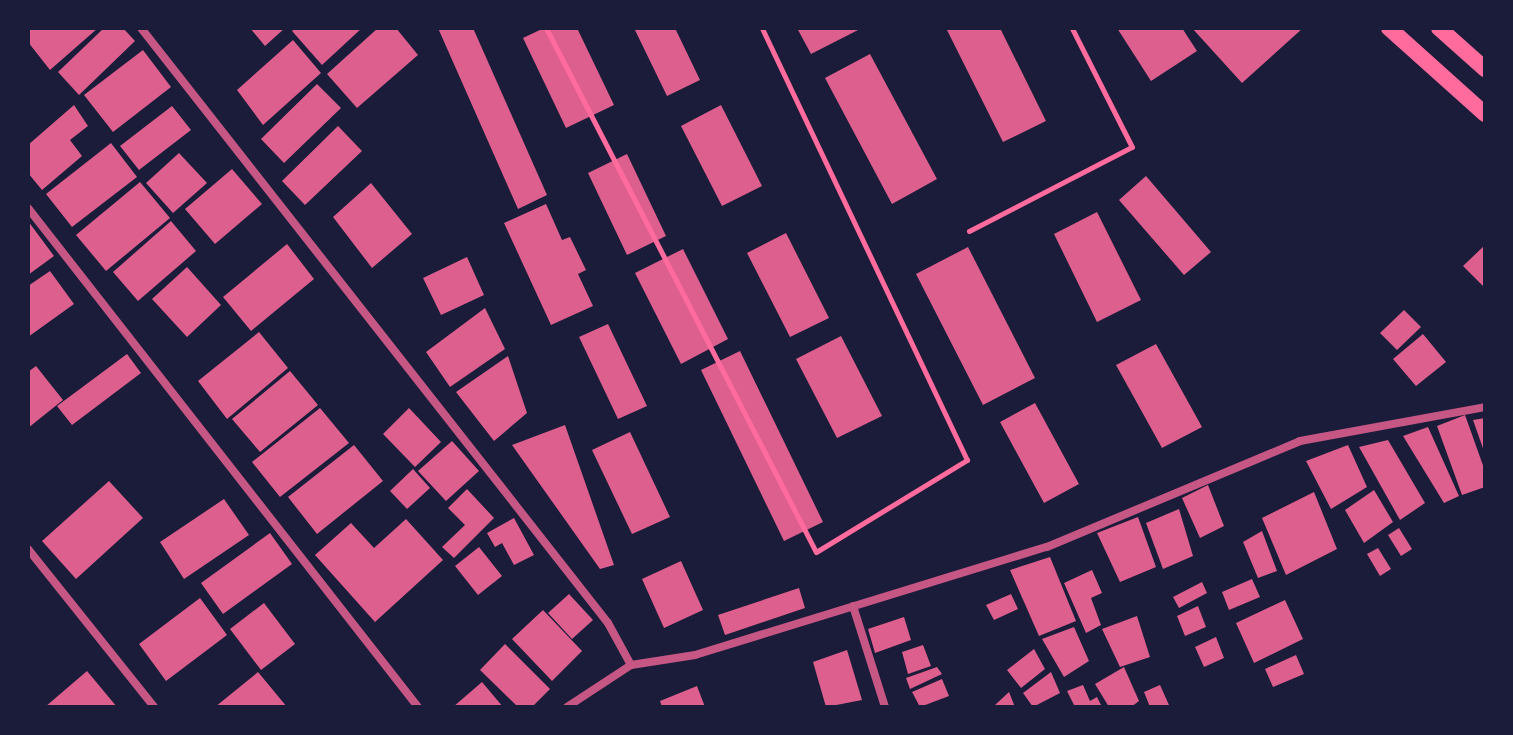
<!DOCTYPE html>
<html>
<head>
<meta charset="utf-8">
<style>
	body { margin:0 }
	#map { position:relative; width:1513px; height:735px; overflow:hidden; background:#1b1b3a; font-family:Karla,sans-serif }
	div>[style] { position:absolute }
	.building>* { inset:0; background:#dd5f8e }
	.path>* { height:5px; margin:-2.5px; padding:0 2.5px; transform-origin:2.5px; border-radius:2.5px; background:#ff6b9d }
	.minor>* { height:8px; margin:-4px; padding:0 4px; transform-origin:4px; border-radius:4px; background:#c65784 }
	.secondary>* { height:16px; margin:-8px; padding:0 8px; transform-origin:8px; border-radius:8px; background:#ff6b9d }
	span { translate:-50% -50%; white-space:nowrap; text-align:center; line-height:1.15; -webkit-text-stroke:8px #1b1b3a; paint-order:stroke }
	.frame { position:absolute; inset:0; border:30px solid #1b1b3a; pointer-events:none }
</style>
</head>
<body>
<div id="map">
	<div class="building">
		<i style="clip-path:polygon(30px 28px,98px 28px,50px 70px,28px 42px)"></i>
		<i style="clip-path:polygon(104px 28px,123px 28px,135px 41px,79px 95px,58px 72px)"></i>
		<i style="clip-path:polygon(250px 28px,285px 28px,265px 46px)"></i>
		<i style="clip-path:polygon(296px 28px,362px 28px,322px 65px,292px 31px)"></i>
		<i style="clip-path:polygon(378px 28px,396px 28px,418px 55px,357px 108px,327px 74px)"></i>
		<i style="clip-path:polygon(438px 28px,473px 28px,547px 195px,518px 209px)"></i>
		<i style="clip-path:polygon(544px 28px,577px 28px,614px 105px,566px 128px,523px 38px)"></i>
		<i style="clip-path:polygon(634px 28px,675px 28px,700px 80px,667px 96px)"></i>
		<i style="clip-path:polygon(797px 28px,862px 28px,811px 54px)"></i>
		<i style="clip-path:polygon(946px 28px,1000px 28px,1046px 121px,1003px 142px)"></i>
		<i style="clip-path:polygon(1117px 28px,1182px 28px,1197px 51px,1151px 81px)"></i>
		<i style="clip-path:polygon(1192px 28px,1303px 28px,1242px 83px)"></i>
		<i style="clip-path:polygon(293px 40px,321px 73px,263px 125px,237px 90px)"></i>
		<i style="clip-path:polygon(143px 50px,171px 87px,113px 132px,84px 95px)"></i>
		<i style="clip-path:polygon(870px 54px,937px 179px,892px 204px,825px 78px)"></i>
		<i style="clip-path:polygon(317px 84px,341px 108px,284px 163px,261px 139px)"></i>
		<i style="clip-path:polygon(74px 105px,88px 126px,70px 140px,82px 156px,42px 190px,28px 173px,28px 145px)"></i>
		<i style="clip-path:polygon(721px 105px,762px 186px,722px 206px,681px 126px)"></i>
		<i style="clip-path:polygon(172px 106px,191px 130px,139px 170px,120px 146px)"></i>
		<i style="clip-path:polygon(338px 126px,362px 151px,305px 205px,282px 181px)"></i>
		<i style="clip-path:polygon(111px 143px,137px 177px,72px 227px,46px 194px)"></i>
		<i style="clip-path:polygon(179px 153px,207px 183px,173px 213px,146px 183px)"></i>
		<i style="clip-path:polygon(627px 154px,666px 236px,627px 255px,588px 173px)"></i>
		<i style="clip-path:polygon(232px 169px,262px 204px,215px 244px,185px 209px)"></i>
		<i style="clip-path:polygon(1146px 176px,1211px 252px,1184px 275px,1119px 200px)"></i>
		<i style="clip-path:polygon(140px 182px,170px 218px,106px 271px,76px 235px)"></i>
		<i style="clip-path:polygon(371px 183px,412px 234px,372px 268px,333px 217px)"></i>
		<i style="clip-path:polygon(546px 204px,562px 240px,570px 237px,586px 270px,578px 274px,593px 306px,551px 325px,504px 223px)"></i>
		<i style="clip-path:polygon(1097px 212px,1141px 300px,1097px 322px,1054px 234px)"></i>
		<i style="clip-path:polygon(28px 221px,54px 256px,28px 275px)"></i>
		<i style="clip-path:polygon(171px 221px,196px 251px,138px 301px,113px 272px)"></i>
		<i style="clip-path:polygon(786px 233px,829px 318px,790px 337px,747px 253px)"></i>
		<i style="clip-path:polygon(287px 244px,314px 279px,251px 331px,223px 297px)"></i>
		<i style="clip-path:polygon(1485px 245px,1485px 288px,1463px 266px)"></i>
		<i style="clip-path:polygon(968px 247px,1035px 378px,983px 405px,916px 274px)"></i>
		<i style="clip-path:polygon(683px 249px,728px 339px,681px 364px,635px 273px)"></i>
		<i style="clip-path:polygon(467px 257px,484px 295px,441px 315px,423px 278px)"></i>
		<i style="clip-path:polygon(187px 267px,221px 305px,187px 337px,152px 299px)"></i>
		<i style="clip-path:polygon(50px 271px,74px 304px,28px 337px,28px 286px)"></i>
		<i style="clip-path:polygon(485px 308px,505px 349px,450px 387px,426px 352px)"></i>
		<i style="clip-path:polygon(1404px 310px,1421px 327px,1397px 350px,1380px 333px)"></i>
		<i style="clip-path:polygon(608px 324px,647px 406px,618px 419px,579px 337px)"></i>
		<i style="clip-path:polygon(259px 332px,288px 368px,227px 419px,198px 381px)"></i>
		<i style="clip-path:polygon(1423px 334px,1446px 362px,1416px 386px,1393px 359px)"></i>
		<i style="clip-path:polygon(841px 336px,882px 416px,837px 438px,796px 359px)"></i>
		<i style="clip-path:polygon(1156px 344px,1202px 427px,1162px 448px,1116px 365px)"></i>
		<i style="clip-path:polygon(740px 351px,823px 522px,784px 541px,701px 370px)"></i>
		<i style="clip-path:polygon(127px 354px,141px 373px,72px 425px,57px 406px)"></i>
		<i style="clip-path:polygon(508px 356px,527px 413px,494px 441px,456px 392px)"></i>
		<i style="clip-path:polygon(36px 366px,63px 400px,28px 428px,28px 372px)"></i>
		<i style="clip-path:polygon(290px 371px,318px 405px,260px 452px,232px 419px)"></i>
		<i style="clip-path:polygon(1035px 403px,1079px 484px,1044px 503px,1000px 422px)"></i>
		<i style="clip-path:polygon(320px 408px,349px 443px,280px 497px,252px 462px)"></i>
		<i style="clip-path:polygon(409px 408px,441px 442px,415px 467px,383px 434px)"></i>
		<i style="clip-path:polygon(1465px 415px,1485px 471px,1485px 487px,1462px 495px,1437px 426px)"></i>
		<i style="clip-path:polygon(1485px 418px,1485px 454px,1473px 420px)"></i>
		<i style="clip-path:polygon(565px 425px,614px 565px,600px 569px,512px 445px)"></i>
		<i style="clip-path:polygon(1428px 427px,1459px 496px,1444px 503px,1403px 436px)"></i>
		<i style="clip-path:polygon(630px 432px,670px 517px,632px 534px,592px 450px)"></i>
		<i style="clip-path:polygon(1388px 440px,1425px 503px,1400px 520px,1359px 447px)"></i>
		<i style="clip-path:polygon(452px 441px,479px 471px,446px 501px,418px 471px)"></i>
		<i style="clip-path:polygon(354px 445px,383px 481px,317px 534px,288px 497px)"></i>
		<i style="clip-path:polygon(1348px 445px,1367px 487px,1331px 509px,1306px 461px)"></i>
		<i style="clip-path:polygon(413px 469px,430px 488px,407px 509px,390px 491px)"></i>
		<i style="clip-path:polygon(109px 481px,143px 518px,76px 579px,42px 541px)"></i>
		<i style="clip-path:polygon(1208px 485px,1224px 526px,1200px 538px,1182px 498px)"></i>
		<i style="clip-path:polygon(467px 489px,494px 518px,454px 558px,442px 547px,465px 525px,448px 508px)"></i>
		<i style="clip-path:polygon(1374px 490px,1393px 522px,1364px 543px,1345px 510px)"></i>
		<i style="clip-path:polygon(1314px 492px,1337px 549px,1286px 575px,1262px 518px)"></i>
		<i style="clip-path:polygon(224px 499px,249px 535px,184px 579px,160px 542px)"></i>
		<i style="clip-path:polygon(1179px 509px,1193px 556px,1163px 569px,1146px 523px)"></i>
		<i style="clip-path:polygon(1138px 517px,1156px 567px,1120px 582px,1097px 533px)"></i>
		<i style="clip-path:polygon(514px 518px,534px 555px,514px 565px,502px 543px,495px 547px,487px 533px)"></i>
		<i style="clip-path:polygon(406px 519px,443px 560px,375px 622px,315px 555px,351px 523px,374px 548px)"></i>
		<i style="clip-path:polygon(1399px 528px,1412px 549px,1401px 556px,1388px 535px)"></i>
		<i style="clip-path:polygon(1262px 531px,1277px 571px,1258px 578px,1243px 542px)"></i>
		<i style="clip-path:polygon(270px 533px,292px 564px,223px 614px,201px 583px)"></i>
		<i style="clip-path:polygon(479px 547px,502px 576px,478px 595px,455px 566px)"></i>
		<i style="clip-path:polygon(1378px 548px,1391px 569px,1380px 576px,1367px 554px)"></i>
		<i style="clip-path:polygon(1050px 557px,1076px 621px,1039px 636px,1010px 570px)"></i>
		<i style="clip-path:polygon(681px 561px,703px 610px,664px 628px,642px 579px)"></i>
		<i style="clip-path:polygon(1092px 570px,1102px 593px,1091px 598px,1101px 625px,1086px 633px,1064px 583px)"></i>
		<i style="clip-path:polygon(1252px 579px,1260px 597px,1229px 610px,1222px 592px)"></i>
		<i style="clip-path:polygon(1202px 582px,1207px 593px,1179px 608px,1173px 597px)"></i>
		<i style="clip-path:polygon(799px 588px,805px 608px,725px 635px,718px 615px)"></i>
		<i style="clip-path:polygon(569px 594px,593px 620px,572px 639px,548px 613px)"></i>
		<i style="clip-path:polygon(1011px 594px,1018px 609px,994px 620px,986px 605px)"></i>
		<i style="clip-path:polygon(200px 598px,227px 635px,166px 681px,139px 644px)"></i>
		<i style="clip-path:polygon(1285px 600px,1303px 639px,1254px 663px,1236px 623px)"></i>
		<i style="clip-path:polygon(264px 603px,295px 644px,261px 670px,230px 629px)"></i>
		<i style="clip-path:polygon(1198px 606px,1206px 627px,1185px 636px,1177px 616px)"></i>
		<i style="clip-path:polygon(543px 610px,582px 651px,552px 681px,512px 639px)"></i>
		<i style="clip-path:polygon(1137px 616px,1150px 657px,1120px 667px,1102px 629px)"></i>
		<i style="clip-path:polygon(904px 617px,911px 640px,875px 653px,868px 629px)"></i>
		<i style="clip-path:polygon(1074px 627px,1089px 661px,1064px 677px,1042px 639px)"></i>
		<i style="clip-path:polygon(1216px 637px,1224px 658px,1204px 667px,1195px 647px)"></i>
		<i style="clip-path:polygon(505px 644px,550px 689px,532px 707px,518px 707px,480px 670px)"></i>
		<i style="clip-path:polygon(923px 645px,931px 666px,908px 674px,902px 652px)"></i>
		<i style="clip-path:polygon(1034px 649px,1045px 669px,1021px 688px,1007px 670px)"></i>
		<i style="clip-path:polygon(847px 650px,862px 700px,826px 707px,813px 662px)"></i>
		<i style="clip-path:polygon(1296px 655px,1304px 674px,1273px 687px,1265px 669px)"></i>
		<i style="clip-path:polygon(937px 667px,942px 674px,910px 689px,906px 678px)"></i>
		<i style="clip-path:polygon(1124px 667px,1139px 701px,1131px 707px,1109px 707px,1095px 684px)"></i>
		<i style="clip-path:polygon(87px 671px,117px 707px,45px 707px)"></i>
		<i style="clip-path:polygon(258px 672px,287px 707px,215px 707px)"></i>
		<i style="clip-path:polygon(1051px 672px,1060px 693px,1033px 707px,1023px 693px)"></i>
		<i style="clip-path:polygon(942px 679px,949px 696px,920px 707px,912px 692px)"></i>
		<i style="clip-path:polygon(482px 682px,503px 707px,453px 707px)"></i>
		<i style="clip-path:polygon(1083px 685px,1090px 701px,1097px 697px,1102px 707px,1075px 707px,1067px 691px)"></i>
		<i style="clip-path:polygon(1160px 685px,1169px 705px,1150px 707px,1144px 692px)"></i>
		<i style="clip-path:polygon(697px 686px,705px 707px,662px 707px,660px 701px)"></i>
		<i style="clip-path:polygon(1009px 692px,1015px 707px,996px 707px,995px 705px)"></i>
	</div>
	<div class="path">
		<i style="left:546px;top:28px;width:589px;rotate:62.74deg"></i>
		<i style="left:816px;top:552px;width:177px;rotate:-31.4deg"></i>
		<i style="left:967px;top:460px;width:478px;rotate:-115.4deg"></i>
		<i style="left:969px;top:231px;width:183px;rotate:-27.3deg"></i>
		<i style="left:1132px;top:147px;width:133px;rotate:-116.8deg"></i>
	</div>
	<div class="minor">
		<i style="left:141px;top:28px;width:756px;rotate:51.87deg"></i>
		<i style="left:608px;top:623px;width:48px;rotate:61.3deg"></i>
		<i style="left:28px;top:208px;width:633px;rotate:51.99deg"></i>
		<i style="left:28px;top:549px;width:202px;rotate:51.4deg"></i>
		<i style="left:853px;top:606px;width:106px;rotate:72.4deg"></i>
		<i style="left:567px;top:707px;width:77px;rotate:-33.3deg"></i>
		<i style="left:631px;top:665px;width:65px;rotate:-8.9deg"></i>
		<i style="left:695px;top:655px;width:368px;rotate:-17.1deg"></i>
		<i style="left:1047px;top:547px;width:274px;rotate:-22.7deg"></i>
		<i style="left:1300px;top:441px;width:188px;rotate:-10.4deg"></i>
	</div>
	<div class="secondary">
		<i style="left:1389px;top:28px;width:129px;rotate:41.9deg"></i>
		<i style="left:1439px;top:28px;width:62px;rotate:41.7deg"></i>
	</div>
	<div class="frame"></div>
</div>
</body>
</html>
